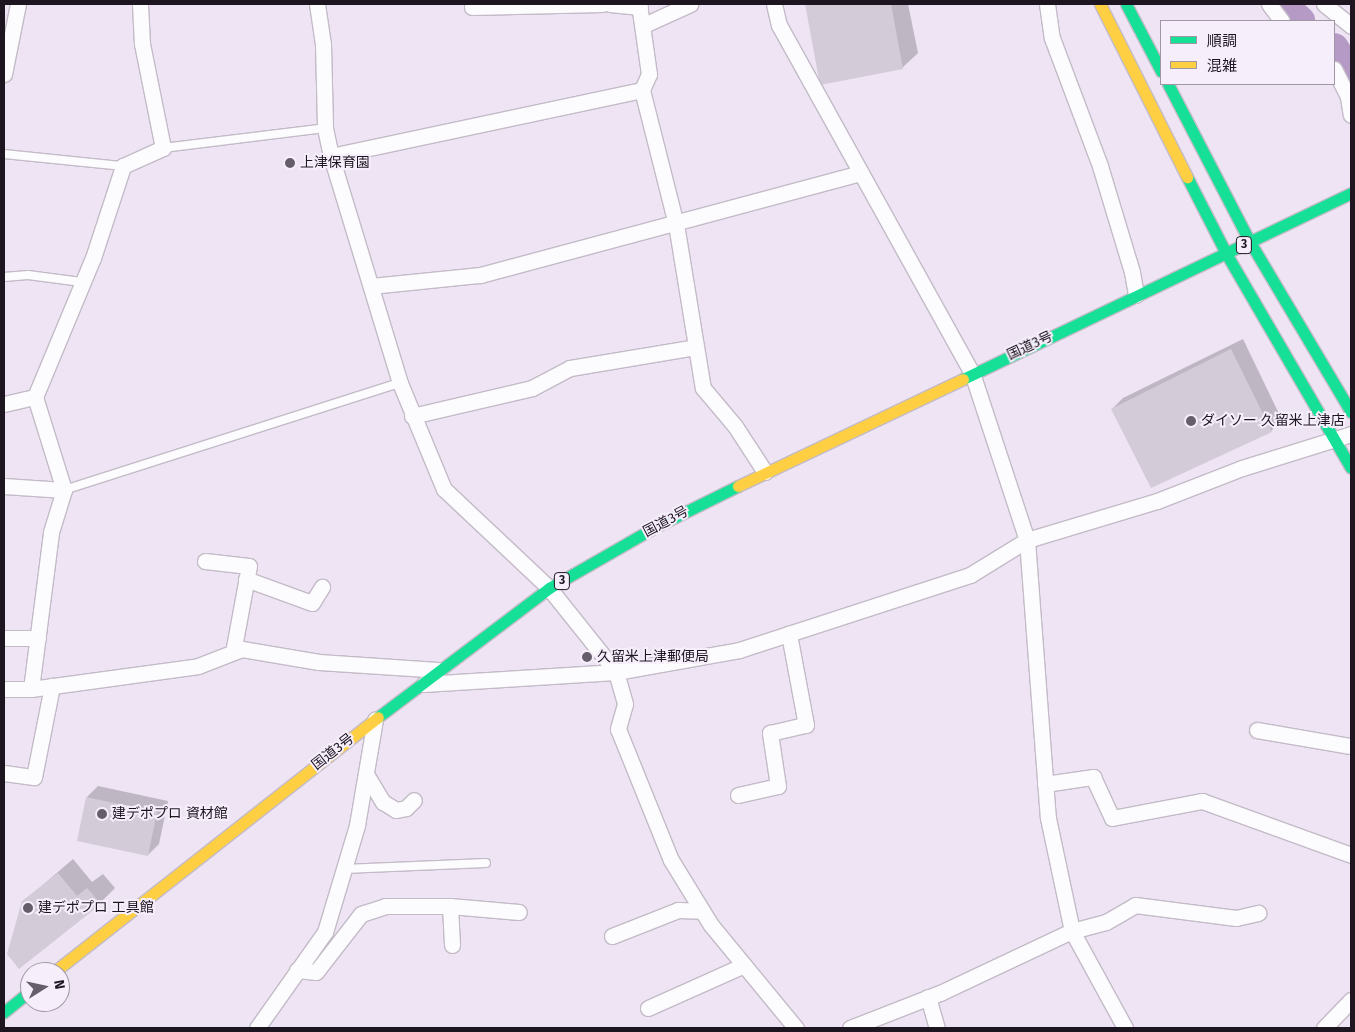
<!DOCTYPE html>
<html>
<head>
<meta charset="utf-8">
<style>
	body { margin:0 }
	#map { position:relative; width:1355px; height:1032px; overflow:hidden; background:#eee4f4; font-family:"Fira Sans","Noto Sans JP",sans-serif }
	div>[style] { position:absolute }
	.shadow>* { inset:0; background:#0003 }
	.river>* { height:30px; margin:-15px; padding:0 15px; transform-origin:15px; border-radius:15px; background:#b59ac5 }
	.building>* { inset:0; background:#d3cbd8 }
	.roads { filter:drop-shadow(1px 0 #c3bbc7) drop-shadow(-1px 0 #c3bbc7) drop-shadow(0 1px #c3bbc7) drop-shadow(0 -1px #c3bbc7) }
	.lane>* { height:8px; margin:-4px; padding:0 4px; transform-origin:4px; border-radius:4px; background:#fcfbfd }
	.street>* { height:15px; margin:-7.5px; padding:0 7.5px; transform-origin:7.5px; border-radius:7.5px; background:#fcfbfd }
	.fast>* { height:11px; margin:-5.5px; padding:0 5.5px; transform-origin:5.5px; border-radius:5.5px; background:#16e098 }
	.slow>* { height:11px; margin:-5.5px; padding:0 5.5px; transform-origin:5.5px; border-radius:5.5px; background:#ffcf43 }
	.dots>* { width:14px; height:14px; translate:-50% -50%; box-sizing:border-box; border:2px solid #f6effb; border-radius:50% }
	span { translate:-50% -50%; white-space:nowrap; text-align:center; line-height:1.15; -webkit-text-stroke:4px #f6effb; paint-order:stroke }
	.shield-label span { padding:1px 4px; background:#f6effb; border:1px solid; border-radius:4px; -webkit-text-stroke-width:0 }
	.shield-label { font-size:12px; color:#1d1621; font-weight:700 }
	.poi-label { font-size:14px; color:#1d1621 }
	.left { translate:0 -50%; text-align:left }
	.street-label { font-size:14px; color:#1d1621 }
	.frame { position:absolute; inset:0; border:5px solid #1d1621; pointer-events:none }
	.legend { position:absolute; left:1160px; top:20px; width:175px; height:65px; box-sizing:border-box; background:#f6effb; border:1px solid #9f98a4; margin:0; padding:6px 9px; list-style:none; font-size:15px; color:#1d1621 }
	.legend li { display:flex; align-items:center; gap:10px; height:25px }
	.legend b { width:25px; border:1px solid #9f98a4 }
	.north { position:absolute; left:20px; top:962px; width:50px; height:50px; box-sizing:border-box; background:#f6effb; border:1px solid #9f98a4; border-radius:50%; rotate:80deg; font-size:14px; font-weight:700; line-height:20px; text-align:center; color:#1d1621 }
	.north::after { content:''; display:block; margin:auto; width:18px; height:22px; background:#665e6b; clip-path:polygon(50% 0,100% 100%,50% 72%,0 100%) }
</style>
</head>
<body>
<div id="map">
	<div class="shadow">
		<i style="clip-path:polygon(806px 4px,908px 4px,918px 53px,902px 68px,821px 83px)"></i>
		<i style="clip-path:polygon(1243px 339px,1282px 420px,1271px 431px,1112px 409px,1123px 398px)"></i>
		<i style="clip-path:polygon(98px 786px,168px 801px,159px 844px,148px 855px,87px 797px)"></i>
		<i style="clip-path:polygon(73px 859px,92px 882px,103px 874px,115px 888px,100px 903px,23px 902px)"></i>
	</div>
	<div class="river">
		<i style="left:1282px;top:4px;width:25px;rotate:43deg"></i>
		<i style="left:1334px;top:48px;width:32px;rotate:58deg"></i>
	</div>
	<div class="building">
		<i style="clip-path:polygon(805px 4px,891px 4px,903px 69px,820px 85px)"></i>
		<i style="clip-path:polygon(1231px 349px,1272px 432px,1151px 488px,1111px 409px)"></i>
		<i style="clip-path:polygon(86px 797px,157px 812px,148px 856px,77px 841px)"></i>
		<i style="clip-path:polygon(58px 873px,77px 896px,87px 888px,101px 904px,19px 969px,7px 954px,22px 901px)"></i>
	</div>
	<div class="roads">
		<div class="lane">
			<i style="left:163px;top:148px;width:163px;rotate:-7deg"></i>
			<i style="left:4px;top:154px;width:120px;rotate:5.8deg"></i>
			<i style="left:4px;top:277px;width:24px;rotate:-5deg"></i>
			<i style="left:28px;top:275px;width:54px;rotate:7.4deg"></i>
			<i style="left:64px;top:490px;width:353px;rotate:-17.7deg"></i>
			<i style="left:344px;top:869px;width:142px;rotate:-2.4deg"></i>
		</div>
		<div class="street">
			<i style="left:317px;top:4px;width:40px;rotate:81.5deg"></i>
			<i style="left:323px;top:44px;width:84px;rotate:88.6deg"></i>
			<i style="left:325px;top:128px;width:29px;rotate:78deg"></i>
			<i style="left:331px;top:156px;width:237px;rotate:73.1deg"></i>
			<i style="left:400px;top:383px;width:115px;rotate:67.5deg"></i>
			<i style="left:444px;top:489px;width:144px;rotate:43.3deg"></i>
			<i style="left:549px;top:588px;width:107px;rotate:51.4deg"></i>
			<i style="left:616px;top:672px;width:33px;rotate:74deg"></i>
			<i style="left:625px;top:704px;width:26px;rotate:106deg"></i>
			<i style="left:618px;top:729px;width:141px;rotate:68deg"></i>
			<i style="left:671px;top:860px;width:76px;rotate:58.4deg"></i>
			<i style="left:711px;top:925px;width:134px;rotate:50.5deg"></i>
			<i style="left:610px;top:4px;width:30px;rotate:6deg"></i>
			<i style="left:639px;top:4px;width:71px;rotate:81.9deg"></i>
			<i style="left:649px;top:74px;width:17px;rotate:114deg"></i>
			<i style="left:642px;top:90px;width:138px;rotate:75.8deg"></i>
			<i style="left:676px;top:224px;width:166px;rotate:80.7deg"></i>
			<i style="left:703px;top:388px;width:50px;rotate:49.9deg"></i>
			<i style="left:735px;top:426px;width:55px;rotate:56.9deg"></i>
			<i style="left:774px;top:4px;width:22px;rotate:77deg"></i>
			<i style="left:779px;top:25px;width:398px;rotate:61deg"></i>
			<i style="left:972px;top:373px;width:176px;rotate:71.8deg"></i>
			<i style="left:1027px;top:540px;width:279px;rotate:85.7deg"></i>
			<i style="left:1048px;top:818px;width:116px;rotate:78deg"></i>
			<i style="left:1072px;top:931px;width:111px;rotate:61.3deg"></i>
			<i style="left:1047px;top:4px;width:34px;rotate:82deg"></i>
			<i style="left:1052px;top:38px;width:137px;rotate:69.4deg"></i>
			<i style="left:1100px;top:166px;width:111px;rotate:73.2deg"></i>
			<i style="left:1132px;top:272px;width:23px;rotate:80deg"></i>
			<i style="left:1269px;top:4px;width:21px;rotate:53deg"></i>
			<i style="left:1324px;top:4px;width:35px;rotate:39deg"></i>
			<i style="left:472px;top:7px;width:130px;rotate:-1.3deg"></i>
			<i style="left:644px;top:25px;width:51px;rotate:-24.5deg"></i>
			<i style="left:1334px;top:69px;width:31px;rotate:63deg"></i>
			<i style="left:1348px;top:97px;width:18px;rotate:81deg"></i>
			<i style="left:4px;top:74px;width:71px;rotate:-78.7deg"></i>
			<i style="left:331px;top:156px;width:318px;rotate:-12deg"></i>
			<i style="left:371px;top:286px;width:110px;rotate:-5.8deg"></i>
			<i style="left:480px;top:275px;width:394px;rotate:-15deg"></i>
			<i style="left:4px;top:404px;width:32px;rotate:-13deg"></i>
			<i style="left:412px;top:416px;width:123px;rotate:-13.1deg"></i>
			<i style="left:532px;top:388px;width:43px;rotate:-27.8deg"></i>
			<i style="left:570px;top:368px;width:127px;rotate:-9.5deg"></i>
			<i style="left:4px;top:486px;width:60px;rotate:3.8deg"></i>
			<i style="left:205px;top:561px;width:44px;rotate:6.5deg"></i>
			<i style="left:249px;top:566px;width:87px;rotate:100.5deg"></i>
			<i style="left:246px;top:579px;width:70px;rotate:20deg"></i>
			<i style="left:312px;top:603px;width:19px;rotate:-58deg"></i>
			<i style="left:4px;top:638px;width:34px"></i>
			<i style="left:424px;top:684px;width:192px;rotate:-3.6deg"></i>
			<i style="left:616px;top:672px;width:125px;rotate:-10.1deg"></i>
			<i style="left:739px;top:650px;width:243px;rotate:-18deg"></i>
			<i style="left:970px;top:575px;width:67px;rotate:-31.6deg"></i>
			<i style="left:1027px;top:540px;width:136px;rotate:-16.7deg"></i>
			<i style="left:1157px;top:501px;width:91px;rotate:-21.2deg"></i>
			<i style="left:1242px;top:468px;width:114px;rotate:-17.3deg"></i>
			<i style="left:4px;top:689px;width:27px"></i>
			<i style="left:31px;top:689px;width:169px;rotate:-7.8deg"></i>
			<i style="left:198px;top:666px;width:47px;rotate:-21.1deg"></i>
			<i style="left:242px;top:649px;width:78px;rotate:9.6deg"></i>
			<i style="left:319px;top:662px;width:119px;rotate:3.8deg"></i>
			<i style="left:31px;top:689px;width:158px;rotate:-82.7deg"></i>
			<i style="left:51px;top:532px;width:44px;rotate:-72.8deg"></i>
			<i style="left:64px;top:490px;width:97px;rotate:-107.3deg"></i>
			<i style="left:35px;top:397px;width:151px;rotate:-67.4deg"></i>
			<i style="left:93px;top:258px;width:97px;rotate:-71.9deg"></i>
			<i style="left:123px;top:166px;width:44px;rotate:-24.2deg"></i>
			<i style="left:163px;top:148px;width:106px;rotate:-101.4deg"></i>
			<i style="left:142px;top:44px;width:40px;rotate:-92.9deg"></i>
			<i style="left:1257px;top:730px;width:95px;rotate:9.7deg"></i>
			<i style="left:4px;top:773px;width:30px;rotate:8deg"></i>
			<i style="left:34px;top:777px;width:93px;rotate:-78.8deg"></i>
			<i style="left:366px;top:774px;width:33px;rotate:59deg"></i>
			<i style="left:383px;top:802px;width:15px;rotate:32deg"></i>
			<i style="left:396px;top:810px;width:10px;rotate:-11deg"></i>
			<i style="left:406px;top:808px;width:11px;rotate:-45deg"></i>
			<i style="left:1045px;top:784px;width:49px;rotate:-8.3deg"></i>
			<i style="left:1093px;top:777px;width:45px;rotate:65.1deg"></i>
			<i style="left:1112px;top:818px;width:92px;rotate:-10.7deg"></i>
			<i style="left:1202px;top:801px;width:158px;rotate:19.9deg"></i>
			<i style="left:738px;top:795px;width:41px;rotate:-12.7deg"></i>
			<i style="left:778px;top:786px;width:54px;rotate:-98.6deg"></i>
			<i style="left:770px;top:733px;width:37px;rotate:-13deg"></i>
			<i style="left:806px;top:725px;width:93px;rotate:-100.6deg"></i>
			<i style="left:450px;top:906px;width:69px;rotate:5deg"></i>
			<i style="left:612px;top:936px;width:71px;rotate:-21.5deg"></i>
			<i style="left:678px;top:910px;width:24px;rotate:2deg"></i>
			<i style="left:297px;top:970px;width:19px;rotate:6deg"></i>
			<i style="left:316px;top:972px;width:73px;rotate:-52.2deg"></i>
			<i style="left:361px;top:914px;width:25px;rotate:-18deg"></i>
			<i style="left:385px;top:906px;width:65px"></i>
			<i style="left:450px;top:906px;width:39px;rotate:87deg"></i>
			<i style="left:928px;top:997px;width:32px;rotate:74deg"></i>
			<i style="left:648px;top:1008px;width:105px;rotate:-24.1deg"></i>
			<i style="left:257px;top:1028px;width:118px;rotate:-54.7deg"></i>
			<i style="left:325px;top:932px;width:112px;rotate:-73.3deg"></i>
			<i style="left:357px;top:825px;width:107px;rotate:-80.3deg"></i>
			<i style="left:850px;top:1028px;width:97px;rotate:-21.3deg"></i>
			<i style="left:940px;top:993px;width:146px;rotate:-25.2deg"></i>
			<i style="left:1072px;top:931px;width:35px;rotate:-15deg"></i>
			<i style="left:1106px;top:922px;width:34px;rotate:-30deg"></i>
			<i style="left:1135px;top:905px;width:102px;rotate:7.3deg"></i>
			<i style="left:1236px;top:918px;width:23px;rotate:-13deg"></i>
			<i style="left:1324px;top:1028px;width:39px;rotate:-46deg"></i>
		</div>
		<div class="fast">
			<i style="left:1126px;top:4px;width:76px;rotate:62.4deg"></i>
			<i style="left:1168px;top:84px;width:178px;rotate:62.6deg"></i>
			<i style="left:1250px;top:242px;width:198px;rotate:59.3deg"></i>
			<i style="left:1187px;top:177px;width:88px;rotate:62.9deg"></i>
			<i style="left:1227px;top:255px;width:246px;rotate:59.8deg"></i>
			<i style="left:963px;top:379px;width:430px;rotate:-25.6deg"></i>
			<i style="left:378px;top:717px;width:214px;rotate:-37deg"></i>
			<i style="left:549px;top:588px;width:122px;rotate:-29.9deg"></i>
			<i style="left:655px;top:527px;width:93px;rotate:-26.3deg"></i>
			<i style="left:4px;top:1012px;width:33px;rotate:-39deg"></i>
		</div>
		<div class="slow">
			<i style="left:1100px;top:4px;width:194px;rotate:63.3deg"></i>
			<i style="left:738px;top:486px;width:249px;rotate:-25.4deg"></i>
			<i style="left:54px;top:972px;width:412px;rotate:-38.2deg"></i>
		</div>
	</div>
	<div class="dots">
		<i style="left:290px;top:163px;background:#665e6b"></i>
		<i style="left:1191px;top:421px;background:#665e6b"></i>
		<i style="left:587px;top:657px;background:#665e6b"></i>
		<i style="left:102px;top:814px;background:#665e6b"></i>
		<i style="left:28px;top:908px;background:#665e6b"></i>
	</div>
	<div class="shield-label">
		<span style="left:1244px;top:245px">3</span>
		<span style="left:562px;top:581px">3</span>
	</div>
	<div class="poi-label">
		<span class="left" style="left:300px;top:163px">上津保育園</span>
		<span class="left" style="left:1201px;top:421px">ダイソー 久留米上津店</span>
		<span class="left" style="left:597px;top:657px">久留米上津郵便局</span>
		<span class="left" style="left:112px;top:814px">建デポプロ 資材館</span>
		<span class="left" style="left:38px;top:908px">建デポプロ 工具館</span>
	</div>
	<div class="street-label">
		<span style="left:1030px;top:346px;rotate:-25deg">国道3号</span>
		<span style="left:666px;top:522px;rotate:-28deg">国道3号</span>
		<span style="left:333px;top:752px;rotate:-38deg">国道3号</span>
	</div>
	<div class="frame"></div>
	<ul class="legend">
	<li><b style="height:6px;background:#16e098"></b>順調</li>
	<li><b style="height:6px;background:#ffcf43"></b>混雑</li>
	</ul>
	<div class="north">N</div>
</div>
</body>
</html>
